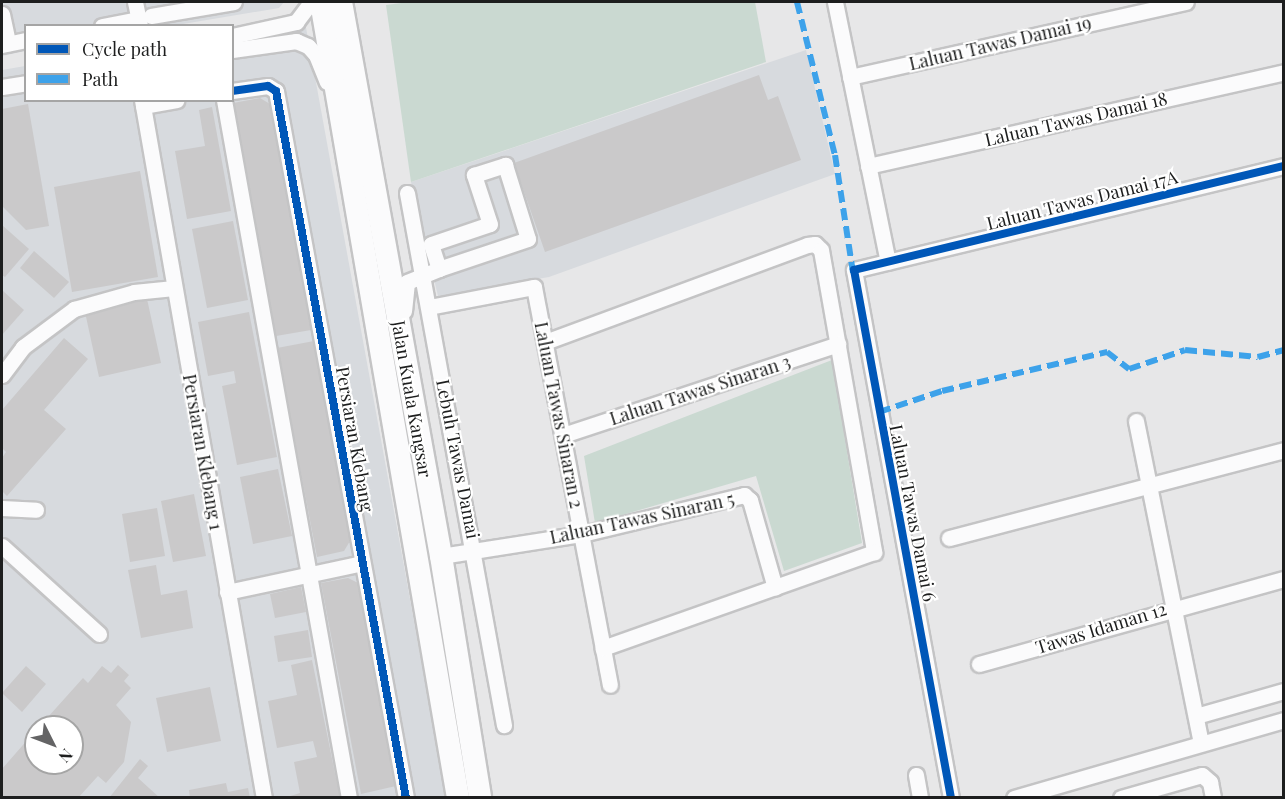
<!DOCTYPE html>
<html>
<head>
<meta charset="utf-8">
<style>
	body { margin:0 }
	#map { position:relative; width:1285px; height:799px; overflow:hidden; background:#e7e7e8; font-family:"Playfair Display",serif }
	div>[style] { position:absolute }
	.built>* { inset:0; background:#d7dade }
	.green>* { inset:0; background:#cad9d1 }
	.building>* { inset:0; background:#cac9ca }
	.roads { filter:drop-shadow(2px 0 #c4c4c5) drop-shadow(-2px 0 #c4c4c5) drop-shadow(0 2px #c4c4c5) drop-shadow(0 -2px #c4c4c5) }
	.minor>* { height:15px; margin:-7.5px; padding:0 7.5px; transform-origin:7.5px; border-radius:7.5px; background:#fbfbfc }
	.highway>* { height:22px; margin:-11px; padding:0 11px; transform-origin:11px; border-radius:11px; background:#fbfbfc }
	.quiet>* { height:6px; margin-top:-3px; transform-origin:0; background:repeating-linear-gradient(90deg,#3da2ea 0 12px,transparent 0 18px) }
	.cycleway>* { height:8px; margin:-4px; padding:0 4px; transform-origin:4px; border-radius:4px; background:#0057b8 }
	span { translate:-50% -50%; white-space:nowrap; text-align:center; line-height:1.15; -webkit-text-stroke:4.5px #fff; paint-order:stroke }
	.street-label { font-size:18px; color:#1d1e1e }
	.frame { position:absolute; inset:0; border:3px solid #1d1e1e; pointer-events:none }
	.legend { position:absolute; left:24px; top:24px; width:210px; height:78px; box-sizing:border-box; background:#fff; border:2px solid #a5a5a5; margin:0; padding:8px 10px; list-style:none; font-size:18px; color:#1d1e1e }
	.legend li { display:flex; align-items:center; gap:12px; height:30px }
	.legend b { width:30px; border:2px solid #a5a5a5 }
	.north { position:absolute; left:24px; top:715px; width:60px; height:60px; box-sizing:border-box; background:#fff; border:2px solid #a5a5a5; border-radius:50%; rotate:132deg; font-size:16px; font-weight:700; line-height:24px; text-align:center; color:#1d1e1e }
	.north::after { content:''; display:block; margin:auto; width:21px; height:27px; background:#646465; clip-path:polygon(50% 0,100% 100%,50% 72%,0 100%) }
</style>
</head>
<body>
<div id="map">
	<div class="built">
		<i style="clip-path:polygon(2px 2px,284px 2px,279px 8px,177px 25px,26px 26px,25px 51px,2px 56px)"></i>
		<i style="clip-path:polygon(evenodd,305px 22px,446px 797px,2px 797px,2px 70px,25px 66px,26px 100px,232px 100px,233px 33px,305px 22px,36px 727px,72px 727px,72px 763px,36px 763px,36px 727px)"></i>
		<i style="clip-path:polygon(806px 50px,835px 174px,549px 277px,438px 296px,411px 182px)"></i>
	</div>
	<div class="green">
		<i style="clip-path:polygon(409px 2px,755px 2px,766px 62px,411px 182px,386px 5px)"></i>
		<i style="clip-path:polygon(832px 360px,862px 543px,784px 571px,756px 476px,595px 523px,584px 456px)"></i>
	</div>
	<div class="building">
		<i style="clip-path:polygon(759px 75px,768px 100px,778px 96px,801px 160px,545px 252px,514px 163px)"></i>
		<i style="clip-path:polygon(260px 98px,270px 104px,311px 330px,276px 336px,233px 103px)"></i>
		<i style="clip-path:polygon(28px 104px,49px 226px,26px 230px,2px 206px,2px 109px)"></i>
		<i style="clip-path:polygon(212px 107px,231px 211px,187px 219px,175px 151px,205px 146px,199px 110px)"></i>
		<i style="clip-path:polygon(140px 171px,158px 277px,72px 292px,54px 187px)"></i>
		<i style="clip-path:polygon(233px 221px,248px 300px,207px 308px,192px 229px)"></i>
		<i style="clip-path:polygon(2px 225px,29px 249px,5px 277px,2px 275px)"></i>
		<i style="clip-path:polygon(34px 251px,69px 282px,54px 298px,20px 268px)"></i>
		<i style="clip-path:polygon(2px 290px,24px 310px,2px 335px)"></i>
		<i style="clip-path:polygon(147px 299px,161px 363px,99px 377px,85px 312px)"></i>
		<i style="clip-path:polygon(249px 312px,277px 457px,237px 465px,222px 386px,236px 383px,234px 371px,208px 376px,198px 322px)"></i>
		<i style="clip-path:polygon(64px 338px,88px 359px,44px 410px,66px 429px,7px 496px,2px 491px,2px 458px,6px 452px,2px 448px,2px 410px)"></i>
		<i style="clip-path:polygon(314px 341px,350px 541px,344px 551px,317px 557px,277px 348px)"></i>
		<i style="clip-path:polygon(278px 469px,292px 536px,253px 544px,240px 477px)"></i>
		<i style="clip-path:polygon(194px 494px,206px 556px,173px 562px,161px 501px)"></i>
		<i style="clip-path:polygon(157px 508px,165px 556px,130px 562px,122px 514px)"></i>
		<i style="clip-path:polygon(156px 565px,161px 595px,187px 590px,193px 628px,141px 638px,128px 570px)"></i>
		<i style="clip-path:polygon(348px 578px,358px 583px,396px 786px,361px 794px,321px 583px)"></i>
		<i style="clip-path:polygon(301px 587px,306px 612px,275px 618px,270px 594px)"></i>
		<i style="clip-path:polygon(308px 630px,312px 657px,278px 662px,274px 636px)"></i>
		<i style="clip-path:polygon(312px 660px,340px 798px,284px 798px,300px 793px,294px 762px,317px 757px,313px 741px,277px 748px,268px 701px,297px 695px,291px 665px)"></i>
		<i style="clip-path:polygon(118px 665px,129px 675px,124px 681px,131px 688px,116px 705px,131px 722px,124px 762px,106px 783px,98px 776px,78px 798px,2px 798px,2px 769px,36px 730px,36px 763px,72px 763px,72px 727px,39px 727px,83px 678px,88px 683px,102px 666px,111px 673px)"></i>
		<i style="clip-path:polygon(26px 666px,46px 684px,22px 712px,2px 693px)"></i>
		<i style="clip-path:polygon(210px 687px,221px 741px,167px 752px,156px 698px)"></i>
		<i style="clip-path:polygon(140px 759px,148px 766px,138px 778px,160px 798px,109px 798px)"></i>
		<i style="clip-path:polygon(226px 783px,228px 792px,248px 788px,250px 798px,190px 798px,189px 790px)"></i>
	</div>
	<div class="roads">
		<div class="minor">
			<i style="left:135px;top:2px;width:25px;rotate:78deg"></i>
			<i style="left:835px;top:2px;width:265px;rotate:78.5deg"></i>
			<i style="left:2px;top:14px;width:30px;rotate:78deg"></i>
			<i style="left:151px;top:16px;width:84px;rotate:-9.6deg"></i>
			<i style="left:102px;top:26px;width:38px;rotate:-11deg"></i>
			<i style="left:232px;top:36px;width:66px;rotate:-12.3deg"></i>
			<i style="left:296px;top:22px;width:25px;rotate:-53deg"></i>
			<i style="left:2px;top:45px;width:25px;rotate:-12deg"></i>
			<i style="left:232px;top:50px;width:65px;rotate:-8deg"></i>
			<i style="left:296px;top:41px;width:13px;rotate:23deg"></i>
			<i style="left:308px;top:46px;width:12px;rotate:48deg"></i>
			<i style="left:316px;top:55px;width:29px;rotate:68deg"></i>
			<i style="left:850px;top:77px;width:344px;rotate:-12.6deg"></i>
			<i style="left:2px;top:87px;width:24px;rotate:-9deg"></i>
			<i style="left:232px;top:91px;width:36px;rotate:-8deg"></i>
			<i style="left:268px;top:86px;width:9px;rotate:32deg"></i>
			<i style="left:276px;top:91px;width:719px;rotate:79.58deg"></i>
			<i style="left:142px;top:100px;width:709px;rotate:80.09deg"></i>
			<i style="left:224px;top:100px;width:709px;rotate:79.85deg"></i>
			<i style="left:143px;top:106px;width:34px;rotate:-10deg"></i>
			<i style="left:868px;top:166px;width:426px;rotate:-12.7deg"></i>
			<i style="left:407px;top:193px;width:541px;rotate:79.67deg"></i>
			<i style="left:429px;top:307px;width:107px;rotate:-10.8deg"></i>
			<i style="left:534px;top:287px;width:405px;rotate:79.2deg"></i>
			<i style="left:404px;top:311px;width:29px;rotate:-84deg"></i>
			<i style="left:407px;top:282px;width:35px;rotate:-22deg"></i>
			<i style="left:439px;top:269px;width:26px;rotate:-108deg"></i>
			<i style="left:431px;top:244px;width:62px;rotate:-18.7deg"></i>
			<i style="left:490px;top:224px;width:52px;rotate:-108.1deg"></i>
			<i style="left:474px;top:175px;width:33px;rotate:-18deg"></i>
			<i style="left:505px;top:165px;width:77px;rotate:72.7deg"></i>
			<i style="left:528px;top:239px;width:94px;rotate:161.4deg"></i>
			<i style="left:545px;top:342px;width:279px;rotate:-20.3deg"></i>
			<i style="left:807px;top:245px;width:8px;rotate:-7deg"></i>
			<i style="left:815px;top:244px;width:8px;rotate:45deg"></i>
			<i style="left:821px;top:250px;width:307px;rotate:80deg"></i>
			<i style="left:874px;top:552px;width:288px;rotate:160.5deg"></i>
			<i style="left:2px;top:375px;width:35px;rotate:-53deg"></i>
			<i style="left:23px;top:347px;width:64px;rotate:-36.7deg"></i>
			<i style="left:74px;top:309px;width:62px;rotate:-15.8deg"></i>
			<i style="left:134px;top:292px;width:40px;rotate:-5.7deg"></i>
			<i style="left:1136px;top:421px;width:328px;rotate:78.6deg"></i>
			<i style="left:563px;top:435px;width:290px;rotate:-18.3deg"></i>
			<i style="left:2px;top:508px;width:34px;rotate:3deg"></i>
			<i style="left:949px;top:538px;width:346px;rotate:-14.7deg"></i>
			<i style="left:2px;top:546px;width:131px;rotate:42.2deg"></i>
			<i style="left:441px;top:556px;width:143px;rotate:-8.9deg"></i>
			<i style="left:582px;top:534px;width:167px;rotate:-13.5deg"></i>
			<i style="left:744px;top:495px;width:8px;rotate:40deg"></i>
			<i style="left:750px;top:500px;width:91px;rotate:74.1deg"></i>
			<i style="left:227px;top:592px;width:138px;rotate:-12.1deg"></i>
			<i style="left:979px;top:664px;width:317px;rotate:-15.6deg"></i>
			<i style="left:1196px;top:716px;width:91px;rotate:-15.9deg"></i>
			<i style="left:916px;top:775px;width:23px;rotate:80deg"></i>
			<i style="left:951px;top:798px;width:537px;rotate:-100.41deg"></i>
			<i style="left:854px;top:270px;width:442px;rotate:-13.6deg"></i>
			<i style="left:1014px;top:798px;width:281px;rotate:-16.1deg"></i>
			<i style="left:1121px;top:798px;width:84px;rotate:-15.9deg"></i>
			<i style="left:1202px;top:775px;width:11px;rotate:41deg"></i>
			<i style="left:1210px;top:782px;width:16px;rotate:79deg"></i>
		</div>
		<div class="highway">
			<i style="left:321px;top:2px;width:808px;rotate:80.23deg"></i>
			<i style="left:341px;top:2px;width:563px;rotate:79.77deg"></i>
			<i style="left:441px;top:556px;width:245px;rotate:80.8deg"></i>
		</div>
	</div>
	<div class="quiet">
		<i style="left:797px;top:2px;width:158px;rotate:76.1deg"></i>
		<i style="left:835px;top:155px;width:119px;rotate:81.3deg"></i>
		<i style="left:879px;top:412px;width:66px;rotate:-18.4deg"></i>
		<i style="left:942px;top:391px;width:170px;rotate:-13.3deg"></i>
		<i style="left:1107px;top:352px;width:28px;rotate:38deg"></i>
		<i style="left:1129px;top:369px;width:59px;rotate:-18.7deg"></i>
		<i style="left:1185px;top:350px;width:73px;rotate:5.5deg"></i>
		<i style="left:1258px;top:357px;width:27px;rotate:-15deg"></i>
	</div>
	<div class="cycleway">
		<i style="left:232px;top:91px;width:36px;rotate:-8deg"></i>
		<i style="left:268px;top:86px;width:9px;rotate:32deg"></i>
		<i style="left:276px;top:91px;width:719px;rotate:79.58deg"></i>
		<i style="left:951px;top:798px;width:537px;rotate:-100.41deg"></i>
		<i style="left:854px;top:270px;width:442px;rotate:-13.6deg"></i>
	</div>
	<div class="street-label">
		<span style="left:1000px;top:43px;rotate:-13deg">Laluan Tawas Damai 19</span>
		<span style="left:1076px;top:119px;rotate:-13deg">Laluan Tawas Damai 18</span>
		<span style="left:1082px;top:200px;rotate:-14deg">Laluan Tawas Damai 17A</span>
		<span style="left:700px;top:390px;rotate:-18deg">Laluan Tawas Sinaran 3</span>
		<span style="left:412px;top:399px;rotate:80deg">Jalan Kuala Kangsar</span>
		<span style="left:559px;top:415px;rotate:79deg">Laluan Tawas Sinaran 2</span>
		<span style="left:355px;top:439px;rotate:80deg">Persiaran Klebang</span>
		<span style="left:203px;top:452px;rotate:80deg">Persiaran Klebang 1</span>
		<span style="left:458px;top:459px;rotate:79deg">Lebuh Tawas Damai</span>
		<span style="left:913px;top:513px;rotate:79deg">Laluan Tawas Damai 6</span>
		<span style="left:642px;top:518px;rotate:-12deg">Laluan Tawas Sinaran 5</span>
		<span style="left:1101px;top:628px;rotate:-17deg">Tawas Idaman 12</span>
	</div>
	<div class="frame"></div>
	<ul class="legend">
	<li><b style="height:8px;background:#0057b8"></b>Cycle path</li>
	<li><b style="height:8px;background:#3da2ea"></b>Path</li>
	</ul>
	<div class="north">N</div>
</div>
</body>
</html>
